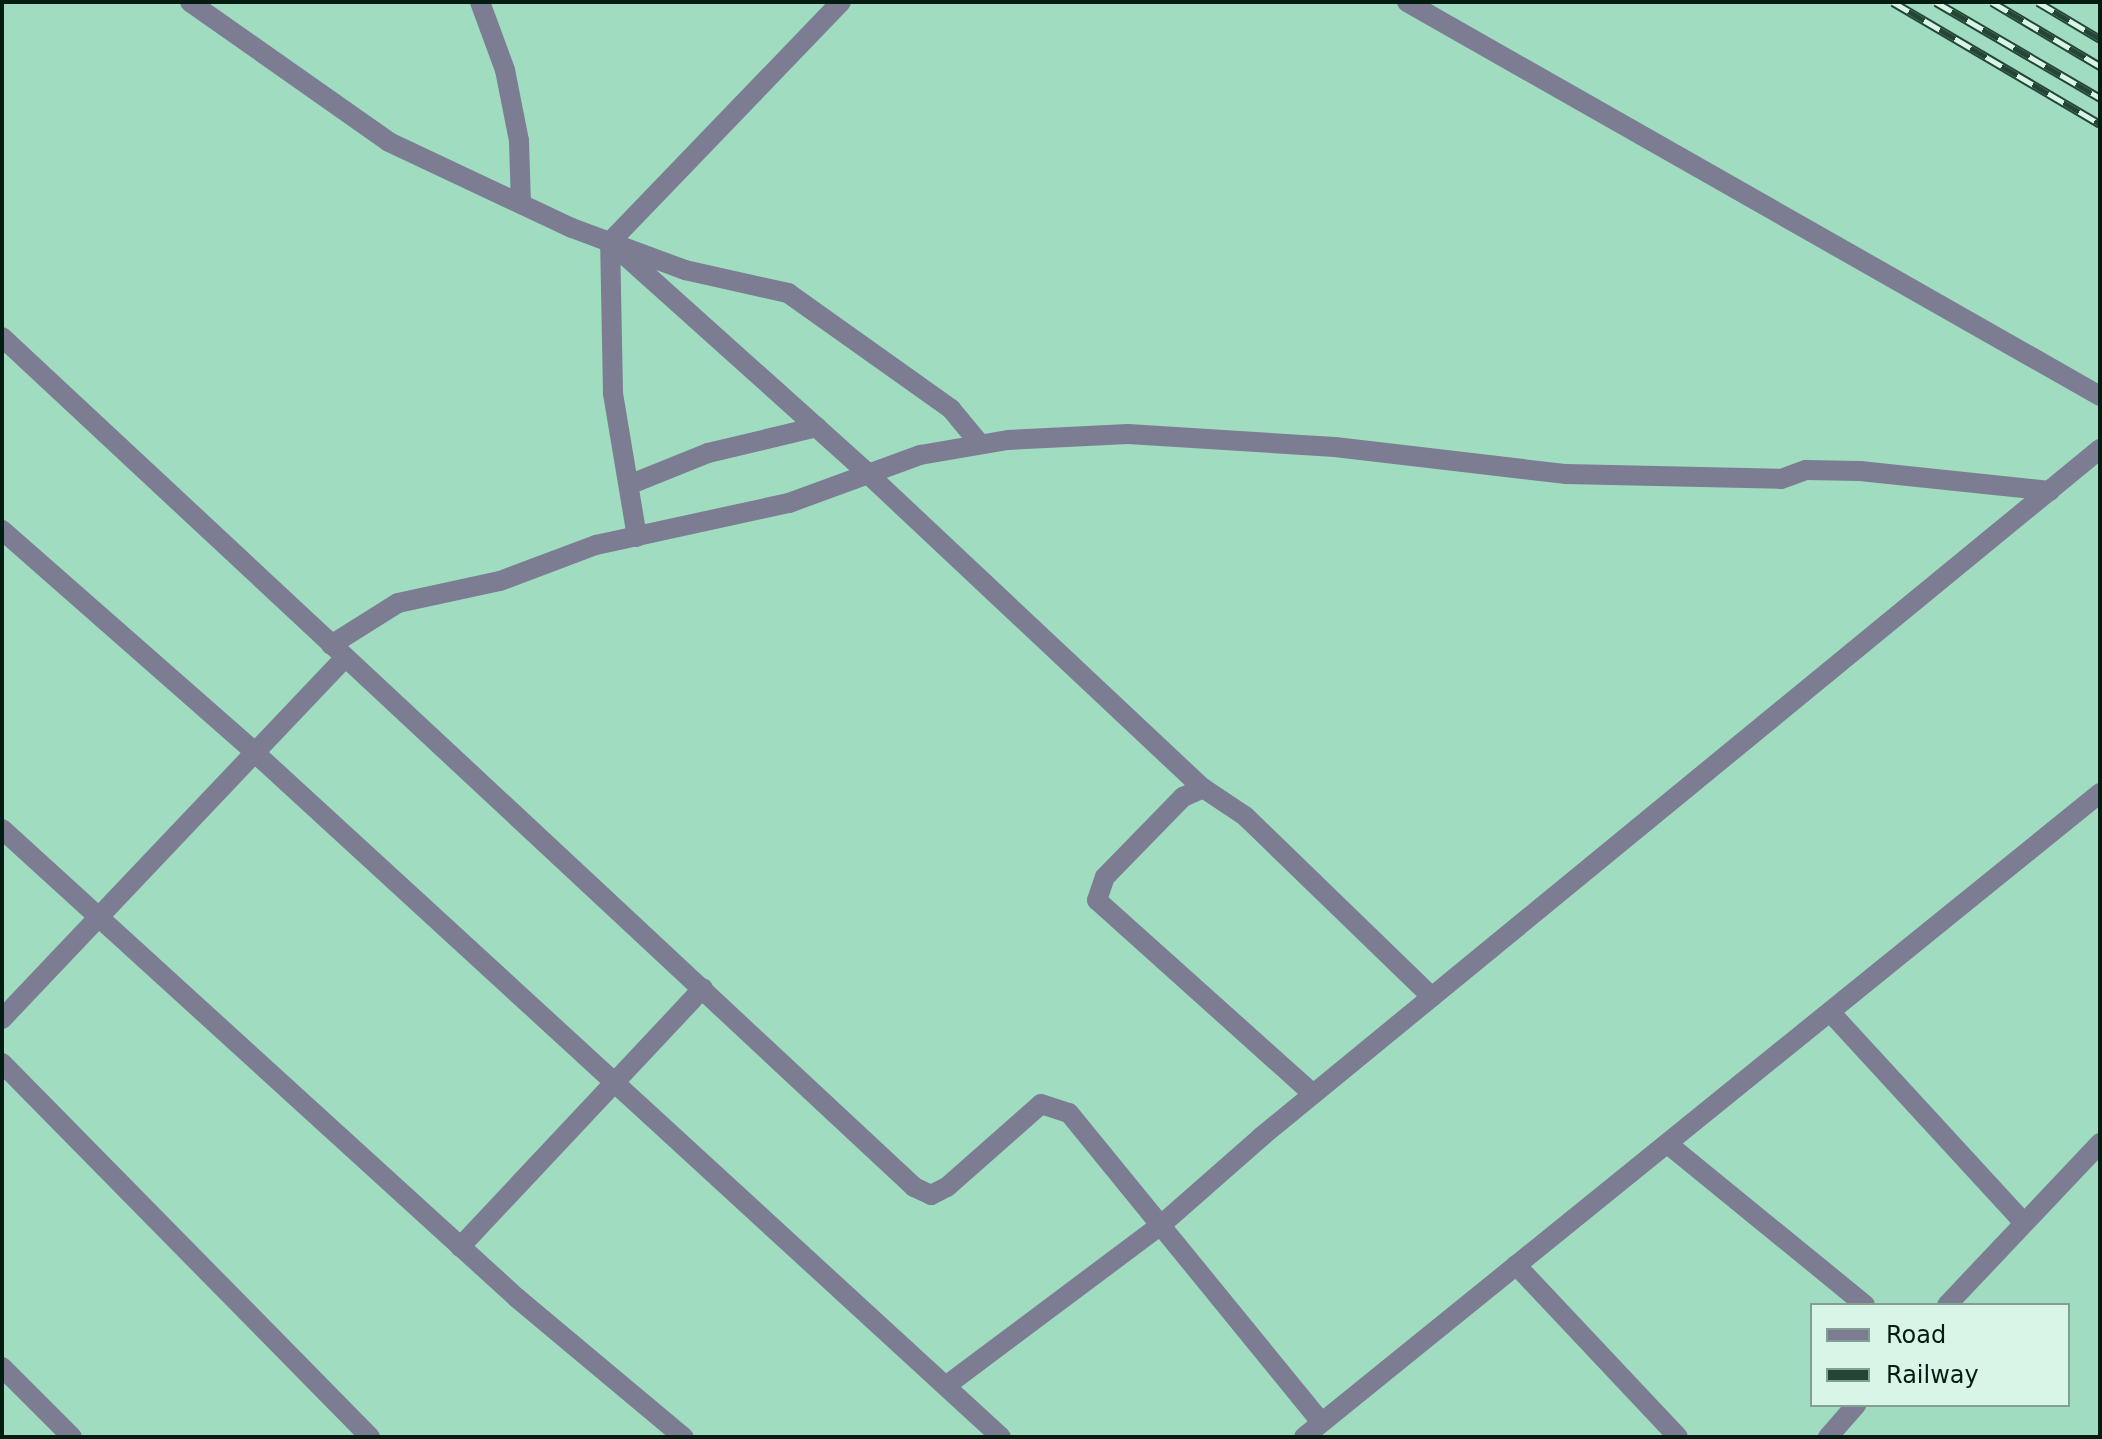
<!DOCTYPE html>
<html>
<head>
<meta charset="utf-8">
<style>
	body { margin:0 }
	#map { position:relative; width:2102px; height:1439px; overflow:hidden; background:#a0ddc0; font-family:"DejaVu Sans",sans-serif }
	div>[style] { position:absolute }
	.minor>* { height:20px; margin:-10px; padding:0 10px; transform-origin:10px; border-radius:10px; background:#7c7c93 }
	.rail>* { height:9px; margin-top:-4.5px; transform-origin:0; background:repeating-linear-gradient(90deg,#d8f6e7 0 18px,#254637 0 36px); box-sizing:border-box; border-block:2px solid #254637 }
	span { translate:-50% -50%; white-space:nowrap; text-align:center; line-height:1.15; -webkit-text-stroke:7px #d8f6e7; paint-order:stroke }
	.frame { position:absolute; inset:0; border:4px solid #041d12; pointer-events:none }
	.legend { position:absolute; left:1810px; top:1303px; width:260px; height:104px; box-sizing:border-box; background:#d8f6e7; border:2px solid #839f92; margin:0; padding:10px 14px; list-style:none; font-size:24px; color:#041d12 }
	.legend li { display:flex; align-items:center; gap:16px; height:40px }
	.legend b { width:40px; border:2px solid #839f92 }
</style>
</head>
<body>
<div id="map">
	<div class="minor">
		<i style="left:190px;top:2px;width:243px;rotate:35.1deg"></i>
		<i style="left:389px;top:142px;width:202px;rotate:25.2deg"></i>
		<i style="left:572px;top:228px;width:121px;rotate:20.4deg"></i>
		<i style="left:685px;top:270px;width:106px;rotate:12.6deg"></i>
		<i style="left:788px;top:293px;width:200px;rotate:35.4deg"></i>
		<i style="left:951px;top:409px;width:45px;rotate:50.4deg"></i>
		<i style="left:480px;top:2px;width:72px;rotate:69.8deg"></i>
		<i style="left:505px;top:70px;width:72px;rotate:78.8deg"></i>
		<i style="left:519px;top:141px;width:63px;rotate:88.2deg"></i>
		<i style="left:1407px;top:2px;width:797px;rotate:29.62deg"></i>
		<i style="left:619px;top:250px;width:332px;rotate:41.9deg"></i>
		<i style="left:866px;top:472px;width:462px;rotate:43.2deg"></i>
		<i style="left:2px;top:337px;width:1247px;rotate:42.98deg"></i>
		<i style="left:914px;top:1187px;width:19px;rotate:25deg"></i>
		<i style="left:931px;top:1195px;width:18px;rotate:-27deg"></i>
		<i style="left:947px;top:1187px;width:125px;rotate:-41.4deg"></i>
		<i style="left:1041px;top:1104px;width:29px;rotate:18deg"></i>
		<i style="left:1069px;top:1113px;width:397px;rotate:50.8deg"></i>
		<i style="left:631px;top:484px;width:83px;rotate:-21.9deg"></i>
		<i style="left:708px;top:453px;width:112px;rotate:-13.4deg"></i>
		<i style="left:2px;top:530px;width:333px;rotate:41.3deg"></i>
		<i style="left:252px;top:750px;width:1016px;rotate:42.53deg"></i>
		<i style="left:637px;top:537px;width:146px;rotate:-99.5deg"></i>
		<i style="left:613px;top:393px;width:151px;rotate:-91.1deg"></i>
		<i style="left:610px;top:242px;width:333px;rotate:-46.1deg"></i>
		<i style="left:331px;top:645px;width:79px;rotate:-32.1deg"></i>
		<i style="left:398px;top:603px;width:104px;rotate:-12.2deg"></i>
		<i style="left:500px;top:581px;width:103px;rotate:-20.6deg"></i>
		<i style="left:596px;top:545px;width:198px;rotate:-12.3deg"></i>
		<i style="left:789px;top:503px;width:140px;rotate:-20.1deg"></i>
		<i style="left:920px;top:455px;width:89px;rotate:-9.7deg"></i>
		<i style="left:1008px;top:440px;width:120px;rotate:-2.9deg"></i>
		<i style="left:1128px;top:434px;width:207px;rotate:3.6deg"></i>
		<i style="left:1335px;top:447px;width:233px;rotate:6.7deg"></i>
		<i style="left:1566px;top:474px;width:215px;rotate:1.3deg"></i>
		<i style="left:1781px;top:479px;width:27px;rotate:-20deg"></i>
		<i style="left:1806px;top:470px;width:54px;rotate:1.1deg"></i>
		<i style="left:1860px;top:471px;width:191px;rotate:6deg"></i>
		<i style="left:2px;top:829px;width:697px;rotate:42.32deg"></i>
		<i style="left:517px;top:1298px;width:217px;rotate:39.9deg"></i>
		<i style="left:1831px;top:1013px;width:285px;rotate:47.4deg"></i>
		<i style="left:2px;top:1019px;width:498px;rotate:-46.5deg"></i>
		<i style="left:2px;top:1063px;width:525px;rotate:45.46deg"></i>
		<i style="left:1313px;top:1094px;width:290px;rotate:-138.1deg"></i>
		<i style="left:1097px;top:900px;width:24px;rotate:-71deg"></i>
		<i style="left:1105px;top:877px;width:112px;rotate:-45.7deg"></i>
		<i style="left:1183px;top:797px;width:22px;rotate:-24deg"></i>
		<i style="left:1203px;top:788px;width:50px;rotate:33.7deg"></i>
		<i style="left:1245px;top:816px;width:260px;rotate:44.1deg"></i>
		<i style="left:1669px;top:1145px;width:253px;rotate:39.2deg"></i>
		<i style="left:460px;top:1247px;width:355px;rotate:-46.8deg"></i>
		<i style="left:1516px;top:1265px;width:236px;rotate:46.7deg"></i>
		<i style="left:1947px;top:1305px;width:223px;rotate:-46.6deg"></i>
		<i style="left:2px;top:1367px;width:99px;rotate:45deg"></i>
		<i style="left:947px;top:1385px;width:267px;rotate:-36.8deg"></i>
		<i style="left:1161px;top:1225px;width:133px;rotate:-41.3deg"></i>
		<i style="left:1261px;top:1137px;width:1085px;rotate:-39.35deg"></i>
		<i style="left:1304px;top:1437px;width:1024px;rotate:-38.97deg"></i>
		<i style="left:1828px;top:1437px;width:43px;rotate:-48.8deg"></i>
	</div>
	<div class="rail">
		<i style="left:1893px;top:2px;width:240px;rotate:30.5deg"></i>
		<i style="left:1936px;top:2px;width:190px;rotate:30.3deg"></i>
		<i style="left:1992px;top:2px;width:126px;rotate:30.7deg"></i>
		<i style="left:2038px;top:2px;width:72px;rotate:30.8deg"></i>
	</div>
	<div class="frame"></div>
	<ul class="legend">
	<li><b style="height:10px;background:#7c7c93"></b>Road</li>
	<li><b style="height:10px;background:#254637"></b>Railway</li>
	</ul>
</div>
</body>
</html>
